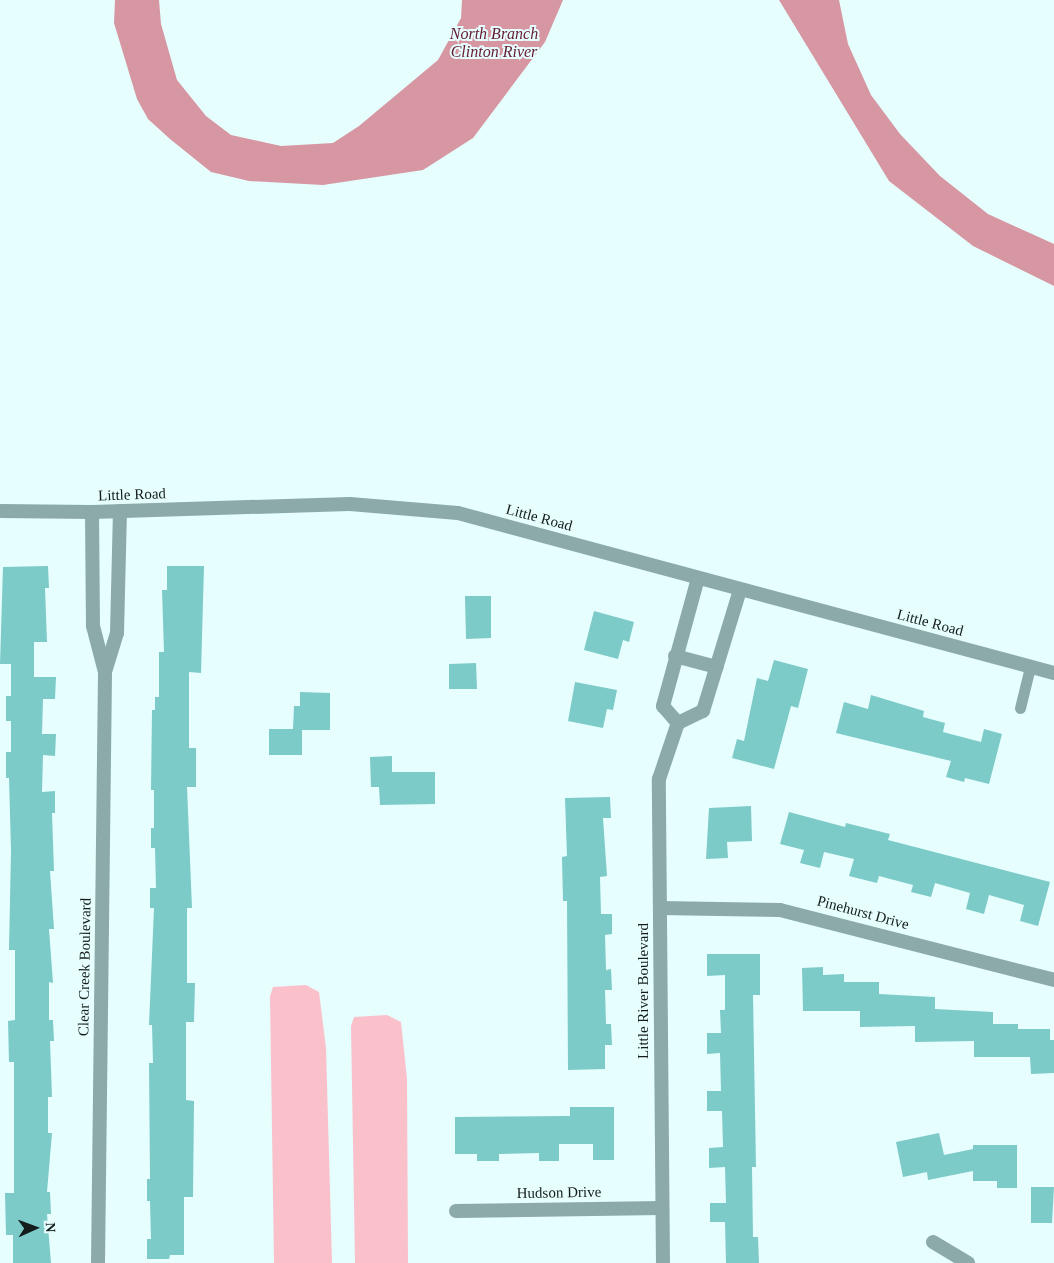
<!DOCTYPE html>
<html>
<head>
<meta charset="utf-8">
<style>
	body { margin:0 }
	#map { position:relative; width:1054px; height:1263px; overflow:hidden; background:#e6fefd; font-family:Georgia,serif }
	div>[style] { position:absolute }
	.green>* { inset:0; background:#fac1cb }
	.water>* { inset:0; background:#d697a2 }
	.building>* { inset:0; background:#7ccbc9 }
	.service>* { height:11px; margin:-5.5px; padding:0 5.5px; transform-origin:5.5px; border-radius:5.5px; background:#8baaa9 }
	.minor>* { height:14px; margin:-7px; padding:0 7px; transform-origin:7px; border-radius:7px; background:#8baaa9 }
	span { translate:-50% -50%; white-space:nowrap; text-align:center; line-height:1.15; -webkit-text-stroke:4px #e6fefd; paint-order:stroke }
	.street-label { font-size:15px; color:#141d1c }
	.water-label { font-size:16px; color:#651a30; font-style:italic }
	.north { position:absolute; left:10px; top:1203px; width:50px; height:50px; -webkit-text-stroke:4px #e6fefd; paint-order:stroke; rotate:88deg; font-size:14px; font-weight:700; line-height:20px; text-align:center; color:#141d1c }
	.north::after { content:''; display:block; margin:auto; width:18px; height:22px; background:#141d1c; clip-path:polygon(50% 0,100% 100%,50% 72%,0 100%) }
</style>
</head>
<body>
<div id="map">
	<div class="green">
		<i style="clip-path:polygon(306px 985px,319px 992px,326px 1048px,332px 1263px,274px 1263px,270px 996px,273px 987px)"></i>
		<i style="clip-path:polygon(387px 1015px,401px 1022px,407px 1079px,408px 1263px,355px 1263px,351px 1026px,354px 1017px)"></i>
	</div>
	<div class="water">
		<i style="clip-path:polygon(115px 0,159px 0,161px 24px,177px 80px,206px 116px,231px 135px,281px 146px,333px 143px,359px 126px,438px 60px,461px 18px,462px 0,563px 0,545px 42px,473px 138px,423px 170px,323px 185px,249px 181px,211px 172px,170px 139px,148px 119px,137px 99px,114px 23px)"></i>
		<i style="clip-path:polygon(779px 0,839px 0,848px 44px,871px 95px,900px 134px,940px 176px,988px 214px,1054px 244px,1054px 286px,973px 246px,889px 181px)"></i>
	</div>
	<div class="building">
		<i style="clip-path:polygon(48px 566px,49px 588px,45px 588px,47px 642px,34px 642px,34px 677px,56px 677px,55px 699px,43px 699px,42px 734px,56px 734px,55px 756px,43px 755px,42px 792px,55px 791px,55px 813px,52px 813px,54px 871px,50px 871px,54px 929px,49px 929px,53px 983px,49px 982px,49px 1020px,53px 1020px,54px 1041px,50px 1041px,52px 1097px,48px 1097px,48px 1133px,52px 1133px,47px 1192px,50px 1192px,51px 1214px,47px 1214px,51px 1263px,13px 1263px,13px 1235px,6px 1235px,5px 1193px,14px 1193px,14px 1062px,9px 1062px,8px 1021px,15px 1020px,15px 950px,9px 950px,11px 850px,9px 778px,6px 778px,6px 752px,11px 752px,11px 721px,6px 721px,6px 696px,11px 696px,11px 664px,0 664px,3px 567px)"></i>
		<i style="clip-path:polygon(167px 566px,204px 566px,201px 673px,189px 672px,189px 748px,196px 748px,196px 787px,187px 787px,192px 908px,187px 908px,187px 983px,195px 983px,194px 1022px,186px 1022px,186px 1100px,194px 1101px,193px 1197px,184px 1197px,184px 1255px,170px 1255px,169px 1259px,147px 1259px,147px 1239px,151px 1239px,150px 1201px,147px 1201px,147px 1179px,150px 1179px,149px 1063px,153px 1063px,152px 1025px,149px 1025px,154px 908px,150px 908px,150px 888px,156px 888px,155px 848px,151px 848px,151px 828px,154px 828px,154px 790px,151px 790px,152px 710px,155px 710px,155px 697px,159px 697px,159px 652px,164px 652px,162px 590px,167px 590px)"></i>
		<i style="clip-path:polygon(465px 596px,491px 596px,491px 638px,466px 639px)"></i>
		<i style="clip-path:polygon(594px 611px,634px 622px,629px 642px,623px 640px,618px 659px,584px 650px)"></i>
		<i style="clip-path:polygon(774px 660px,808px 669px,798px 708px,791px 706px,774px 769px,732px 758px,737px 739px,744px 741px,757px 678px,768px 681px)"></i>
		<i style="clip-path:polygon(476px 663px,477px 689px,449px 689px,449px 664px)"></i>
		<i style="clip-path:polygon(575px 682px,617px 690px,613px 710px,607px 709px,603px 728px,568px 721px)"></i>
		<i style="clip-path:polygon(300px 692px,330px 693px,330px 730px,302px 730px,302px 755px,269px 755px,269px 729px,293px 729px,294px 706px,300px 706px)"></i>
		<i style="clip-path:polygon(871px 695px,924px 711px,923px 717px,945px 723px,943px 732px,981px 742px,984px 729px,1002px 734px,989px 784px,965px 778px,964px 782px,946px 777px,951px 761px,836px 733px,844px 702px,868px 709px)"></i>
		<i style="clip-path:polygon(392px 756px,392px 772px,435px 772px,435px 804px,380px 805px,379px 787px,371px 787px,370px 757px)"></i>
		<i style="clip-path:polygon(610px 797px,611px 818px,603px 818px,607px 876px,600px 877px,601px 914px,612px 914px,612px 934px,605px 935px,606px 970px,611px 969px,612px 990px,605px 990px,606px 1024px,611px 1024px,612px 1045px,605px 1045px,605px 1069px,568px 1070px,567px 901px,563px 901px,562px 857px,567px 856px,565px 798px)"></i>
		<i style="clip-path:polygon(751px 806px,752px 841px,727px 842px,728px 858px,706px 859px,709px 808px)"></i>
		<i style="clip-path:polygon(789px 812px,845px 827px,846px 823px,890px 834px,888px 840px,1050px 882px,1038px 926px,1020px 921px,1024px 905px,989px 895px,984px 914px,966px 909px,970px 893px,935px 883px,931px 897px,911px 892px,913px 885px,879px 876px,877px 883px,849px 876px,854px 859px,824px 852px,820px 868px,800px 863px,804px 850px,780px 844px)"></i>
		<i style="clip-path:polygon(707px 954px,760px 954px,760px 995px,753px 995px,756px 1167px,752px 1167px,753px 1237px,758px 1237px,759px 1263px,726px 1263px,725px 1222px,710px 1222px,710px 1203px,726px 1203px,725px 1167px,709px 1168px,709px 1148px,723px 1147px,722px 1111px,707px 1111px,707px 1091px,721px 1091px,720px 1053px,707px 1054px,707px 1033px,721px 1033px,720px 1010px,725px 1010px,725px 975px,707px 976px)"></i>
		<i style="clip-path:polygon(823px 967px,823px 975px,844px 974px,844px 982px,879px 982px,879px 994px,935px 997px,935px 1009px,993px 1012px,993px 1024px,1018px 1024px,1018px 1029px,1050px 1029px,1050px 1040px,1054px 1040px,1054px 1073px,1031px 1074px,1030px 1057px,974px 1057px,974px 1041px,915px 1042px,915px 1026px,860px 1027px,860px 1011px,803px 1011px,802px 968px)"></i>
		<i style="clip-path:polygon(570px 1107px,614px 1107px,614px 1160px,593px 1160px,593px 1144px,559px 1144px,559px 1161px,539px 1161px,539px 1153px,499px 1154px,499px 1161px,477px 1161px,477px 1154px,455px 1154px,455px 1117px,570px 1116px)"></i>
		<i style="clip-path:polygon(939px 1133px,944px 1155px,973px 1149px,973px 1145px,1017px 1145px,1017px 1188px,997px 1188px,997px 1181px,973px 1181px,973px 1171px,928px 1180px,927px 1172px,903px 1177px,896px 1142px)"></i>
		<i style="clip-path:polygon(1031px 1187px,1054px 1187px,1052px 1223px,1031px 1223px)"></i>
	</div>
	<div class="service">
		<i style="left:1020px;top:708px;width:42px;rotate:-76.3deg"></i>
	</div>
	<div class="minor">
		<i style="left:0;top:511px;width:92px;rotate:0.6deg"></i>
		<i style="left:92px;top:512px;width:258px;rotate:-1.8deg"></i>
		<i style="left:350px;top:504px;width:108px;rotate:4.8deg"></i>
		<i style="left:458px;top:513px;width:617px;rotate:15.03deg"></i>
		<i style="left:92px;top:512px;width:114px;rotate:89.5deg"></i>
		<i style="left:93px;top:626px;width:48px;rotate:75.4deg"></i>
		<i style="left:105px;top:672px;width:41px;rotate:-72.9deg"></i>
		<i style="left:117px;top:633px;width:122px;rotate:-88.6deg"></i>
		<i style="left:698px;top:578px;width:133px;rotate:105.3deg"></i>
		<i style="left:663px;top:706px;width:23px;rotate:49deg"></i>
		<i style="left:678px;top:723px;width:28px;rotate:-26deg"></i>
		<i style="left:703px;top:711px;width:127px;rotate:-73deg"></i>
		<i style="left:675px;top:656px;width:43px;rotate:14.7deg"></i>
		<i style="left:660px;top:908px;width:120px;rotate:1deg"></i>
		<i style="left:780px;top:910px;width:283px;rotate:14.3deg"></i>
		<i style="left:456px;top:1211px;width:206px;rotate:-0.8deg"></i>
		<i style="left:933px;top:1242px;width:41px;rotate:31deg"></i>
		<i style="left:98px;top:1263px;width:591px;rotate:-89.32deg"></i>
		<i style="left:663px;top:1263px;width:484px;rotate:-90.5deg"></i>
		<i style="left:659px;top:779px;width:59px;rotate:-71.3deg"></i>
	</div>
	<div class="street-label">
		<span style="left:132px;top:495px;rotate:-2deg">Little Road</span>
		<span style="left:539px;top:518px;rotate:15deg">Little Road</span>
		<span style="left:930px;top:623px;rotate:15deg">Little Road</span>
		<span style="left:863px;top:913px;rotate:15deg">Pinehurst Drive</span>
		<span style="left:85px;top:967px;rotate:-89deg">Clear Creek Boulevard</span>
		<span style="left:644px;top:991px;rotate:-90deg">Little River Boulevard</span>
		<span style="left:559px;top:1193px;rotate:-1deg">Hudson Drive</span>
	</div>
	<div class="water-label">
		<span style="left:494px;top:43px">North Branch<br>Clinton River</span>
	</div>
	<div class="north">N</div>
</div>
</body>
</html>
